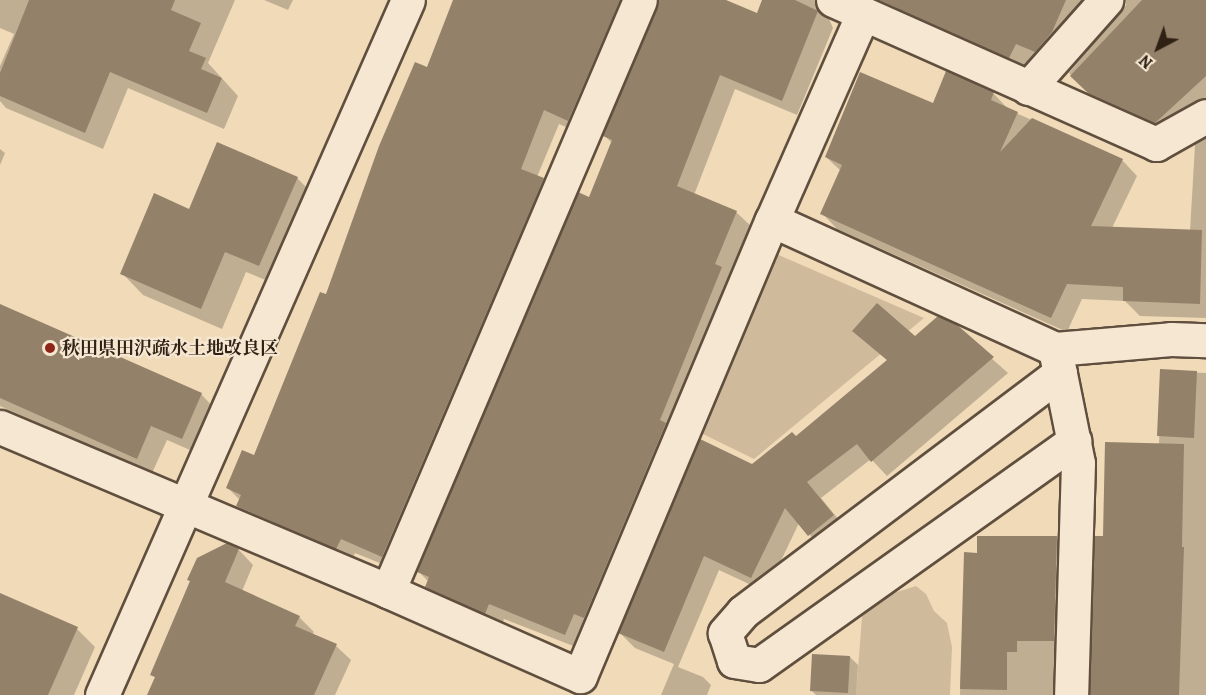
<!DOCTYPE html>
<html>
<head>
<meta charset="utf-8">
<style>
	body { margin:0 }
	#map { position:relative; width:1206px; height:695px; overflow:hidden; background:#f0dab8; font-family:Alegreya,"Noto Serif JP",serif }
	div>[style] { position:absolute }
	.green>* { inset:0; background:#cfbb9c }
	.shadow>* { inset:0; background:#0003 }
	.building>* { inset:0; background:#94816a }
	.roads { filter:drop-shadow(2px 0 #604f3e) drop-shadow(-2px 0 #604f3e) drop-shadow(0 2px #604f3e) drop-shadow(0 -2px #604f3e) }
	.street>* { height:33px; margin:-16.5px; padding:0 16.5px; transform-origin:16.5px; border-radius:16.5px; background:#f5e7d1 }
	.dots>* { width:16px; height:16px; translate:-50% -50%; box-sizing:border-box; border:3px solid #f5e7d1; border-radius:50% }
	span { translate:-50% -50%; white-space:nowrap; text-align:center; line-height:1.15; -webkit-text-stroke:4.5px #f5e7d1; paint-order:stroke }
	.poi-label { font-size:18px; color:#302115; font-weight:700 }
	.left { translate:0 -50%; text-align:left }
	.north { position:absolute; left:1128px; top:18px; width:60px; height:60px; -webkit-text-stroke:4px #f5e7d1; paint-order:stroke; rotate:221deg; font-size:16px; font-weight:700; line-height:24px; text-align:center; color:#302115 }
	.north::after { content:''; display:block; margin:auto; width:21px; height:27px; background:#302115; clip-path:polygon(50% 0,100% 100%,50% 72%,0 100%) }
</style>
</head>
<body>
<div id="map">
	<div class="green">
		<i style="clip-path:polygon(774px 253px,924px 318px,754px 459px,701px 433px)"></i>
		<i style="clip-path:polygon(916px 586px,926px 594px,934px 611px,947px 623px,952px 647px,950px 695px,856px 695px,862px 617px,881px 597px)"></i>
	</div>
	<div class="shadow">
		<i style="clip-path:polygon(0 0,235px 0,208px 63px,238px 96px,224px 129px,128px 88px,103px 149px,6px 108px,0 101px,0 66px,14px 34px,0 28px)"></i>
		<i style="clip-path:polygon(264px 0,293px 0,288px 10px)"></i>
		<i style="clip-path:polygon(470px 0,643px 0,583px 134px,559px 124px,537px 177px,557px 194px,397px 570px,355px 553px,351px 562px,252px 521px,238px 506px,240px 500px,228px 488px,255px 457px,428px 69px)"></i>
		<i style="clip-path:polygon(660px 0,722px 0,758px 15px,764px 0,837px 0,830px 9px,829px 19px,833px 28px,797px 115px,735px 89px,694px 195px,736px 212px,752px 227px,581px 649px,504px 619px,501px 628px,442px 602px,426px 586px,428px 581px,418px 571px,590px 199px,612px 143px,604px 135px)"></i>
		<i style="clip-path:polygon(887px 0,1111px 0,1050px 67px,1031px 58px,1025px 72px,914px 23px)"></i>
		<i style="clip-path:polygon(1125px 0,1206px 0,1206px 108px,1171px 137px,1105px 108px,1069px 73px,1126px 5px)"></i>
		<i style="clip-path:polygon(947px 73px,994px 94px,1009px 110px,1122px 160px,1137px 176px,1112px 228px,1190px 231px,1195px 145px,1206px 138px,1206px 318px,1140px 316px,1125px 301px,1082px 299px,1067px 332px,837px 229px,822px 213px,841px 171px,826px 157px,934px 105px)"></i>
		<i style="clip-path:polygon(0 149px,5px 153px,0 165px)"></i>
		<i style="clip-path:polygon(297px 178px,318px 199px,280px 286px,246px 272px,222px 329px,143px 295px,122px 273px,189px 211px)"></i>
		<i style="clip-path:polygon(0 306px,201px 394px,216px 410px,197px 453px,167px 440px,152px 473px,0 406px)"></i>
		<i style="clip-path:polygon(955px 326px,1008px 373px,887px 476px,871px 459px,821px 498px,848px 531px,824px 550px,799px 523px,766px 592px,719px 570px,678px 667px,703px 677px,711px 685px,707px 695px,661px 695px,674px 664px,635px 648px,620px 633px,753px 466px,796px 438px,888px 361px,854px 331px,915px 338px)"></i>
		<i style="clip-path:polygon(1161px 371px,1206px 373px,1206px 695px,1091px 695px,1104px 538px,1159px 445px)"></i>
		<i style="clip-path:polygon(1056px 538px,1072px 553px,1067px 695px,960px 695px,965px 554px,978px 554px)"></i>
		<i style="clip-path:polygon(239px 550px,253px 565px,242px 591px,299px 617px,314px 632px,312px 635px,336px 646px,351px 660px,335px 695px,149px 695px,156px 678px,152px 675px)"></i>
		<i style="clip-path:polygon(0 594px,77px 629px,95px 647px,74px 695px,0 695px)"></i>
		<i style="clip-path:polygon(850px 657px,858px 665px,856px 695px,816px 695px,811px 690px)"></i>
	</div>
	<div class="building">
		<i style="clip-path:polygon(29px 0,175px 0,171px 10px,201px 23px,189px 51px,206px 58px,201px 69px,222px 78px,207px 113px,110px 72px,85px 133px,0 96px,0 73px)"></i>
		<i style="clip-path:polygon(453px 0,620px 0,568px 121px,544px 110px,521px 169px,544px 178px,382px 557px,341px 539px,336px 549px,236px 506px,241px 495px,226px 488px,242px 450px,254px 455px,320px 292px,326px 294px,379px 146px,415px 62px,427px 67px)"></i>
		<i style="clip-path:polygon(658px 0,726px 0,757px 13px,762px 0,795px 0,818px 11px,782px 101px,720px 75px,677px 186px,737px 211px,715px 264px,722px 267px,660px 420px,666px 423px,584px 618px,574px 614px,565px 635px,489px 604px,485px 614px,425px 587px,429px 577px,417px 572px,578px 192px,589px 197px,612px 140px,603px 136px)"></i>
		<i style="clip-path:polygon(879px 0,1066px 0,1052px 32px,1035px 52px,1016px 44px,1009px 58px)"></i>
		<i style="clip-path:polygon(1142px 0,1206px 0,1206px 76px,1155px 123px,1088px 93px,1070px 76px)"></i>
		<i style="clip-path:polygon(946px 71px,994px 92px,991px 100px,1018px 112px,1000px 152px,1032px 118px,1123px 159px,1091px 226px,1202px 230px,1200px 304px,1123px 301px,1123px 287px,1067px 284px,1051px 318px,820px 214px,842px 165px,825px 157px,860px 72px,933px 103px)"></i>
		<i style="clip-path:polygon(217px 142px,298px 177px,259px 266px,225px 252px,201px 309px,120px 274px,154px 193px,189px 209px)"></i>
		<i style="clip-path:polygon(877px 303px,915px 336px,938px 316px,956px 324px,994px 357px,871px 462px,857px 444px,807px 482px,834px 515px,808px 536px,785px 508px,751px 578px,704px 556px,664px 652px,618px 633px,700px 439px,752px 464px,792px 432px,796px 436px,887px 360px,852px 331px)"></i>
		<i style="clip-path:polygon(0 304px,202px 393px,182px 439px,151px 426px,137px 459px,0 398px)"></i>
		<i style="clip-path:polygon(1160px 369px,1197px 371px,1194px 438px,1157px 436px)"></i>
		<i style="clip-path:polygon(1105px 442px,1184px 444px,1182px 547px,1184px 547px,1179px 695px,1090px 695px,1095px 536px,1103px 536px)"></i>
		<i style="clip-path:polygon(977px 536px,1057px 536px,1054px 641px,1017px 641px,1017px 652px,1007px 652px,1007px 690px,960px 689px,964px 552px,977px 553px)"></i>
		<i style="clip-path:polygon(227px 543px,239px 549px,225px 582px,300px 616px,295px 626px,337px 644px,314px 695px,147px 695px,155px 677px,150px 675px,190px 581px,187px 580px,197px 558px)"></i>
		<i style="clip-path:polygon(0 593px,78px 627px,48px 695px,0 695px)"></i>
		<i style="clip-path:polygon(812px 654px,850px 656px,848px 693px,810px 691px)"></i>
	</div>
	<div class="roads">
		<div class="street">
			<i style="left:833px;top:0;width:354px;rotate:24deg"></i>
			<i style="left:1156px;top:144px;width:57px;rotate:-29.2deg"></i>
			<i style="left:1028px;top:88px;width:118px;rotate:-48.4deg"></i>
			<i style="left:772px;top:220px;width:311px;rotate:24.5deg"></i>
			<i style="left:1055px;top:349px;width:116px;rotate:78.6deg"></i>
			<i style="left:1078px;top:463px;width:232px;rotate:91.7deg"></i>
			<i style="left:1055px;top:349px;width:116px;rotate:-4.9deg"></i>
			<i style="left:1171px;top:339px;width:35px;rotate:2deg"></i>
			<i style="left:1060px;top:373px;width:397px;rotate:143deg"></i>
			<i style="left:743px;top:612px;width:28px;rotate:131deg"></i>
			<i style="left:725px;top:633px;width:29px;rotate:72deg"></i>
			<i style="left:734px;top:661px;width:25px;rotate:9deg"></i>
			<i style="left:759px;top:665px;width:387px;rotate:-35.4deg"></i>
			<i style="left:0;top:427px;width:421px;rotate:22.9deg"></i>
			<i style="left:388px;top:591px;width:210px;rotate:23.9deg"></i>
			<i style="left:580px;top:676px;width:495px;rotate:-67.2deg"></i>
			<i style="left:772px;top:220px;width:225px;rotate:-66.2deg"></i>
			<i style="left:388px;top:591px;width:642px;rotate:-66.91deg"></i>
			<i style="left:102px;top:695px;width:759px;rotate:-66.24deg"></i>
		</div>
	</div>
	<div class="dots">
		<i style="left:50px;top:348px;background:#8f2418"></i>
	</div>
	<div class="poi-label">
		<span class="left" style="left:62px;top:348px">秋田県田沢疏水土地改良区</span>
	</div>
	<div class="north">N</div>
</div>
</body>
</html>
